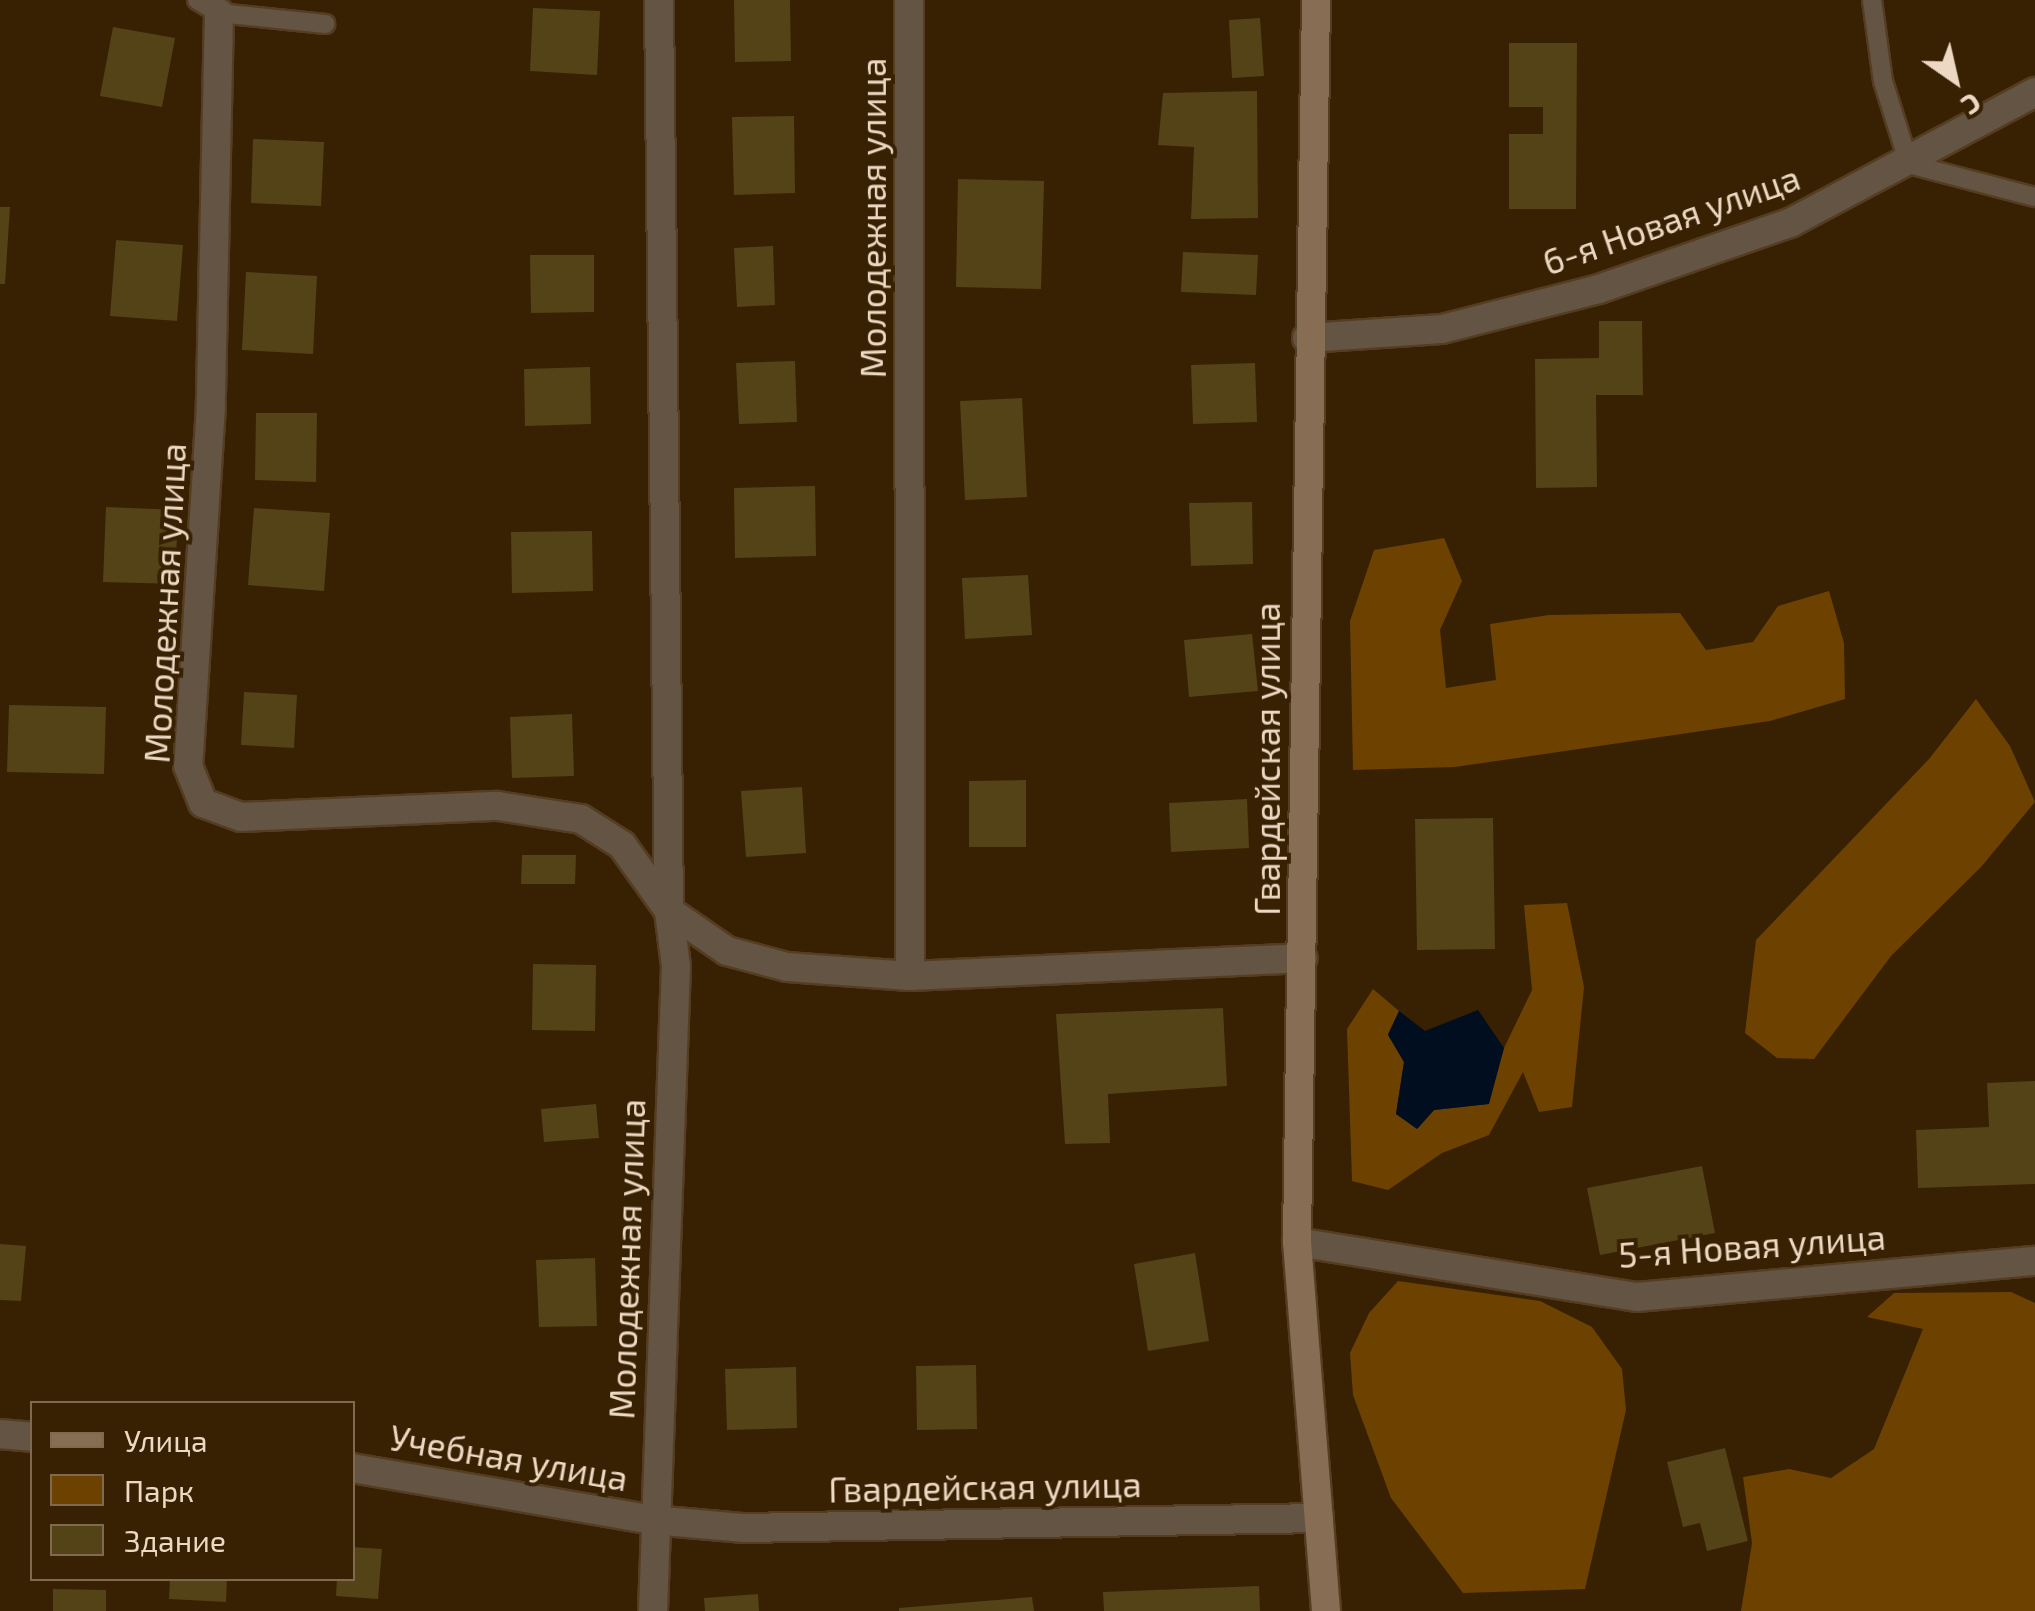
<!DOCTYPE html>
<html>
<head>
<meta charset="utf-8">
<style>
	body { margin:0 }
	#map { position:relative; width:2035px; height:1611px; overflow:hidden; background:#382002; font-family:"Exo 2",sans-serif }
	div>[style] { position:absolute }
	.green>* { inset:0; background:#6d4100 }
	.water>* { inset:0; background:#000e1f }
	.building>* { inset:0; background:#544316 }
	.roads { filter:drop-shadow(2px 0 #553d21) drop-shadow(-2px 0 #553d21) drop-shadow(0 2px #553d21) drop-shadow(0 -2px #553d21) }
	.service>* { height:18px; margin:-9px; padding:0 9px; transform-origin:9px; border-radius:9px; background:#645444 }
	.minor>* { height:28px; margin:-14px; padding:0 14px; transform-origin:14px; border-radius:14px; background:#645444 }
	.secondary>* { height:28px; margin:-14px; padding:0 14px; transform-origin:14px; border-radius:14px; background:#866d54 }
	span { translate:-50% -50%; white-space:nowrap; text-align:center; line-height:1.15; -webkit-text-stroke:8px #382002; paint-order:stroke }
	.street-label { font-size:35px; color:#ecd8c3 }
	.legend { position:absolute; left:30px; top:1401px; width:325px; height:180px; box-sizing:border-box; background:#382002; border:2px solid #806a4f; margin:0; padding:12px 18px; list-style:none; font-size:30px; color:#ecd8c3 }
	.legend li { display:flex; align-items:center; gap:20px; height:50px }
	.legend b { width:50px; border:2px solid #806a4f }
	.north { position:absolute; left:1905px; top:30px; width:100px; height:100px; -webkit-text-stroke:8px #382002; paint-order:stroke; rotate:146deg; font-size:28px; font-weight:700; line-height:40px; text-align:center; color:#ecd8c3 }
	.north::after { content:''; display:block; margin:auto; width:35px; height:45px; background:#ecd8c3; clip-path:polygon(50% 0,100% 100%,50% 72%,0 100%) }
</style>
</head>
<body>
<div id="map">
	<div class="green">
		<i style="clip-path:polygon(1444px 538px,1462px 581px,1440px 630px,1446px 688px,1496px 680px,1490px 624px,1549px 615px,1680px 613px,1706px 650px,1753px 642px,1778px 606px,1829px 591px,1844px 643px,1845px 699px,1770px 721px,1455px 767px,1353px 770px,1350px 621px,1374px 550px)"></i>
		<i style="clip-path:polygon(1976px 699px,2010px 746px,2035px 802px,1981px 867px,1891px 956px,1814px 1059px,1777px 1058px,1745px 1033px,1756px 940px,1929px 759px)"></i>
		<i style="clip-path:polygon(1567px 903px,1584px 987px,1572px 1107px,1539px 1112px,1523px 1072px,1489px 1135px,1442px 1153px,1388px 1190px,1352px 1181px,1347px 1029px,1373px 989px,1399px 1011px,1388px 1034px,1404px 1062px,1396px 1114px,1418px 1128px,1434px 1110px,1488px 1104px,1504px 1048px,1532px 990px,1524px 905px)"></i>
		<i style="clip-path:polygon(1398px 1281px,1540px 1301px,1592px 1327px,1622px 1369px,1626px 1410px,1585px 1589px,1463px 1593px,1391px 1498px,1353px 1395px,1350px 1353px,1369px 1313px)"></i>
		<i style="clip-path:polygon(2011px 1292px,2035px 1303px,2035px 1611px,1741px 1611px,1752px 1543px,1743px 1477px,1789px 1469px,1831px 1478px,1874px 1449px,1923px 1329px,1867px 1317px,1894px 1293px)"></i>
	</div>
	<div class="water">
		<i style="clip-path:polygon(1478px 1010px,1504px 1048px,1489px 1104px,1434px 1110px,1417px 1129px,1396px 1114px,1404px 1062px,1388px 1035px,1399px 1011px,1425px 1031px)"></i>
	</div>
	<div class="building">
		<i style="clip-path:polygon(734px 0,790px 0,791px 61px,735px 62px)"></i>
		<i style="clip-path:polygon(533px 8px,600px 11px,597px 75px,530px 71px)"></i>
		<i style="clip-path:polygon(1260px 18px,1264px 76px,1232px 78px,1229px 20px)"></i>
		<i style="clip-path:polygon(113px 27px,175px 38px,162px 107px,100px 96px)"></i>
		<i style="clip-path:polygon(1509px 43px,1577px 43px,1576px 209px,1509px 209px,1509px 134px,1543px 134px,1543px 107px,1509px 107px)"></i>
		<i style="clip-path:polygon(1257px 91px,1258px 218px,1191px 219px,1194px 147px,1158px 145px,1163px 93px)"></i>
		<i style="clip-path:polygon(794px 116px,795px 193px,734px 195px,732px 117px)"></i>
		<i style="clip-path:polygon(253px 139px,324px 142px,321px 206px,251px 203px)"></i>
		<i style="clip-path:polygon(958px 179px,1044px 181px,1041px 289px,956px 287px)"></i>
		<i style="clip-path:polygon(0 207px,10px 207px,5px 284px,0 284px)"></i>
		<i style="clip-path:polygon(116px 240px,183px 245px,177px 321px,110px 316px)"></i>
		<i style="clip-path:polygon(773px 246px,775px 305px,737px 307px,734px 248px)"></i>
		<i style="clip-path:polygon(1183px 252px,1258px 255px,1256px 295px,1181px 292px)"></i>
		<i style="clip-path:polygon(530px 255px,594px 255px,594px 312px,531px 313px)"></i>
		<i style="clip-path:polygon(246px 272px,317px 276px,313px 354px,242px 350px)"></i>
		<i style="clip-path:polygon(1599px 321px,1642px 321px,1643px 395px,1596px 395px,1597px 487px,1536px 488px,1535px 359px,1599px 358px)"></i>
		<i style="clip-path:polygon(795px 361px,797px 422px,739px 424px,736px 363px)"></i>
		<i style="clip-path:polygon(1255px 363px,1257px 422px,1193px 424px,1191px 365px)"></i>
		<i style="clip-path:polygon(590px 367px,591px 424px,525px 426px,524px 369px)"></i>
		<i style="clip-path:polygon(1022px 398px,1027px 497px,965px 500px,960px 401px)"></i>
		<i style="clip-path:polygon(256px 413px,317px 413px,316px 482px,255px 480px)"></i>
		<i style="clip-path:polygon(815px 486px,816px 556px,735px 558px,734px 488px)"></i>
		<i style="clip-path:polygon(1252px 502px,1253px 564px,1191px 566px,1189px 503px)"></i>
		<i style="clip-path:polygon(106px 507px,178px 510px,175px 584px,103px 582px)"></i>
		<i style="clip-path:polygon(254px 508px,330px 513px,324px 591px,248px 585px)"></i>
		<i style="clip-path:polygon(592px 531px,593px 591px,512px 593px,511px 532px)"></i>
		<i style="clip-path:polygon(1028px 575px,1032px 635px,965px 639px,962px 578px)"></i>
		<i style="clip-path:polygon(1252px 634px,1258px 691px,1189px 697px,1184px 640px)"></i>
		<i style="clip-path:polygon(244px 692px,297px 695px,294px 748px,241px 745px)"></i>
		<i style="clip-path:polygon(9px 705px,106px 707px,104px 774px,7px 772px)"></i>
		<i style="clip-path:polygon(572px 714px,574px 776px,512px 778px,510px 717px)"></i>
		<i style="clip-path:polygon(1026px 780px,1026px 847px,969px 847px,969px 781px)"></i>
		<i style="clip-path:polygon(802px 787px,806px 853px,746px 857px,741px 791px)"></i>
		<i style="clip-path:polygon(1247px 799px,1249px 848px,1171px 852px,1169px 803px)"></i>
		<i style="clip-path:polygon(1493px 818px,1495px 949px,1417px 950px,1415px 819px)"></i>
		<i style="clip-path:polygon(522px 855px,576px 855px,575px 884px,521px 884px)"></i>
		<i style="clip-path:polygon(533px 964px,596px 965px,595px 1031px,532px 1030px)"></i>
		<i style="clip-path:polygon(1223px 1008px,1227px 1086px,1108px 1094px,1110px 1143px,1065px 1144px,1056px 1014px)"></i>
		<i style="clip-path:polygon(2035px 1081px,2035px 1184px,1918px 1188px,1916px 1130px,1989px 1127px,1987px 1083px)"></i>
		<i style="clip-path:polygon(596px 1104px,599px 1138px,544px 1142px,541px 1109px)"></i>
		<i style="clip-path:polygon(1702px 1166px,1715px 1233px,1600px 1255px,1587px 1188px)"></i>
		<i style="clip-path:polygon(0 1244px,26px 1246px,21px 1301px,0 1300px)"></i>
		<i style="clip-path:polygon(1195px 1253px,1209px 1341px,1148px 1351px,1134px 1264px)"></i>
		<i style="clip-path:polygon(595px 1258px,597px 1326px,539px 1327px,536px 1260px)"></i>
		<i style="clip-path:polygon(976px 1365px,977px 1429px,917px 1430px,916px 1366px)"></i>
		<i style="clip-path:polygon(796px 1367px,797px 1428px,727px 1430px,725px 1369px)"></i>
		<i style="clip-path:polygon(1725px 1448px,1748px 1541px,1707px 1551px,1700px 1523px,1683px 1527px,1667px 1462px)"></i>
		<i style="clip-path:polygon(352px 1547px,382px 1549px,378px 1599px,336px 1596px,337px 1578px,352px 1578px)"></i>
		<i style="clip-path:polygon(170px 1578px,227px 1578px,226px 1602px,169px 1599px)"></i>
		<i style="clip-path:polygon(1259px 1586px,1260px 1611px,1104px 1611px,1103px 1592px)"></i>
		<i style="clip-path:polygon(53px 1589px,106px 1590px,106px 1611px,53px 1611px)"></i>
		<i style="clip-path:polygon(758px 1594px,759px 1611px,705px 1611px,704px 1598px)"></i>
		<i style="clip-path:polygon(1032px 1597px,1034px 1611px,899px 1611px,899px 1608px)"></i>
	</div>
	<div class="roads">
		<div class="service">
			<i style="left:197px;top:0;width:26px;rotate:31deg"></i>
			<i style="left:219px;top:13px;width:107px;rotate:5.9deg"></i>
			<i style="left:1872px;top:0;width:82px;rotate:82.3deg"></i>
			<i style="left:1883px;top:81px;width:87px;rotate:72.6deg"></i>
			<i style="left:1909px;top:164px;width:130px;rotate:14.7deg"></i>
		</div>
		<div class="minor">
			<i style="left:909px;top:0;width:976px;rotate:89.94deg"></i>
			<i style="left:219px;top:13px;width:392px;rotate:91.2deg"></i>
			<i style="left:211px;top:405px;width:362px;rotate:93.6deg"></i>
			<i style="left:188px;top:766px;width:40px;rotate:68deg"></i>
			<i style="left:203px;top:803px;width:40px;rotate:20.2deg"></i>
			<i style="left:241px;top:817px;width:257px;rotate:-2.5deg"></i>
			<i style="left:498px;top:806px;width:84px;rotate:8.9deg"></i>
			<i style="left:581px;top:819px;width:49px;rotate:32.4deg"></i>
			<i style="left:622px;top:845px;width:81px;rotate:54.5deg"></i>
			<i style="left:669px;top:911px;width:70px;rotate:34.6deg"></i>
			<i style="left:727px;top:951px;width:62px;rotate:14.9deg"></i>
			<i style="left:787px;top:967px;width:123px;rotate:4.2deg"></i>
			<i style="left:910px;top:976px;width:393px;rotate:-2.6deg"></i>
			<i style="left:1307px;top:338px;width:135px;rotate:-3.8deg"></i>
			<i style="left:1442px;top:329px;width:162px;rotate:-14.3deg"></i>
			<i style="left:1599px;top:289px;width:202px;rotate:-19.1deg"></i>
			<i style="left:1790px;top:223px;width:278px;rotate:-28.1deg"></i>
			<i style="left:1297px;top:1242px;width:344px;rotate:9.2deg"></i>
			<i style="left:1637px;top:1297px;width:400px;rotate:-5.2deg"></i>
			<i style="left:0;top:1434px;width:32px;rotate:5deg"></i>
			<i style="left:352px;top:1468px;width:305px;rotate:9.8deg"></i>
			<i style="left:653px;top:1520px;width:89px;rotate:5.1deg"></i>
			<i style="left:742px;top:1528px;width:577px;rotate:-0.99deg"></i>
			<i style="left:653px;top:1611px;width:645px;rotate:-87.96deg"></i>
			<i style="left:676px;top:966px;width:55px;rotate:-97.3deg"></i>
			<i style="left:669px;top:911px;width:911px;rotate:-90.63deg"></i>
		</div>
		<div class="secondary">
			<i style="left:1316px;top:0;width:1242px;rotate:90.88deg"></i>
			<i style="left:1297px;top:1242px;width:370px;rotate:85.5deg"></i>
		</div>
	</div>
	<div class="street-label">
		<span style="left:872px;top:218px;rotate:-90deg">Молодежная улица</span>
		<span style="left:1671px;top:219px;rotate:-19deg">6-я Новая улица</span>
		<span style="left:164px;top:603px;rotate:-87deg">Молодежная улица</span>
		<span style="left:1266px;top:759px;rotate:-90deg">Гвардейская улица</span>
		<span style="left:1752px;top:1245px;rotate:-4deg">5-я Новая улица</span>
		<span style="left:626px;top:1259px;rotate:-88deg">Молодежная улица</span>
		<span style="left:509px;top:1457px;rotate:10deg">Учебная улица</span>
		<span style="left:985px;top:1486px;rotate:-1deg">Гвардейская улица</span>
	</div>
	<ul class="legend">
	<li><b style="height:12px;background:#866d54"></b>Улица</li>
	<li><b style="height:28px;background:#6d4100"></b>Парк</li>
	<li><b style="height:28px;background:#544316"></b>Здание</li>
	</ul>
	<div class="north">С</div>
</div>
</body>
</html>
